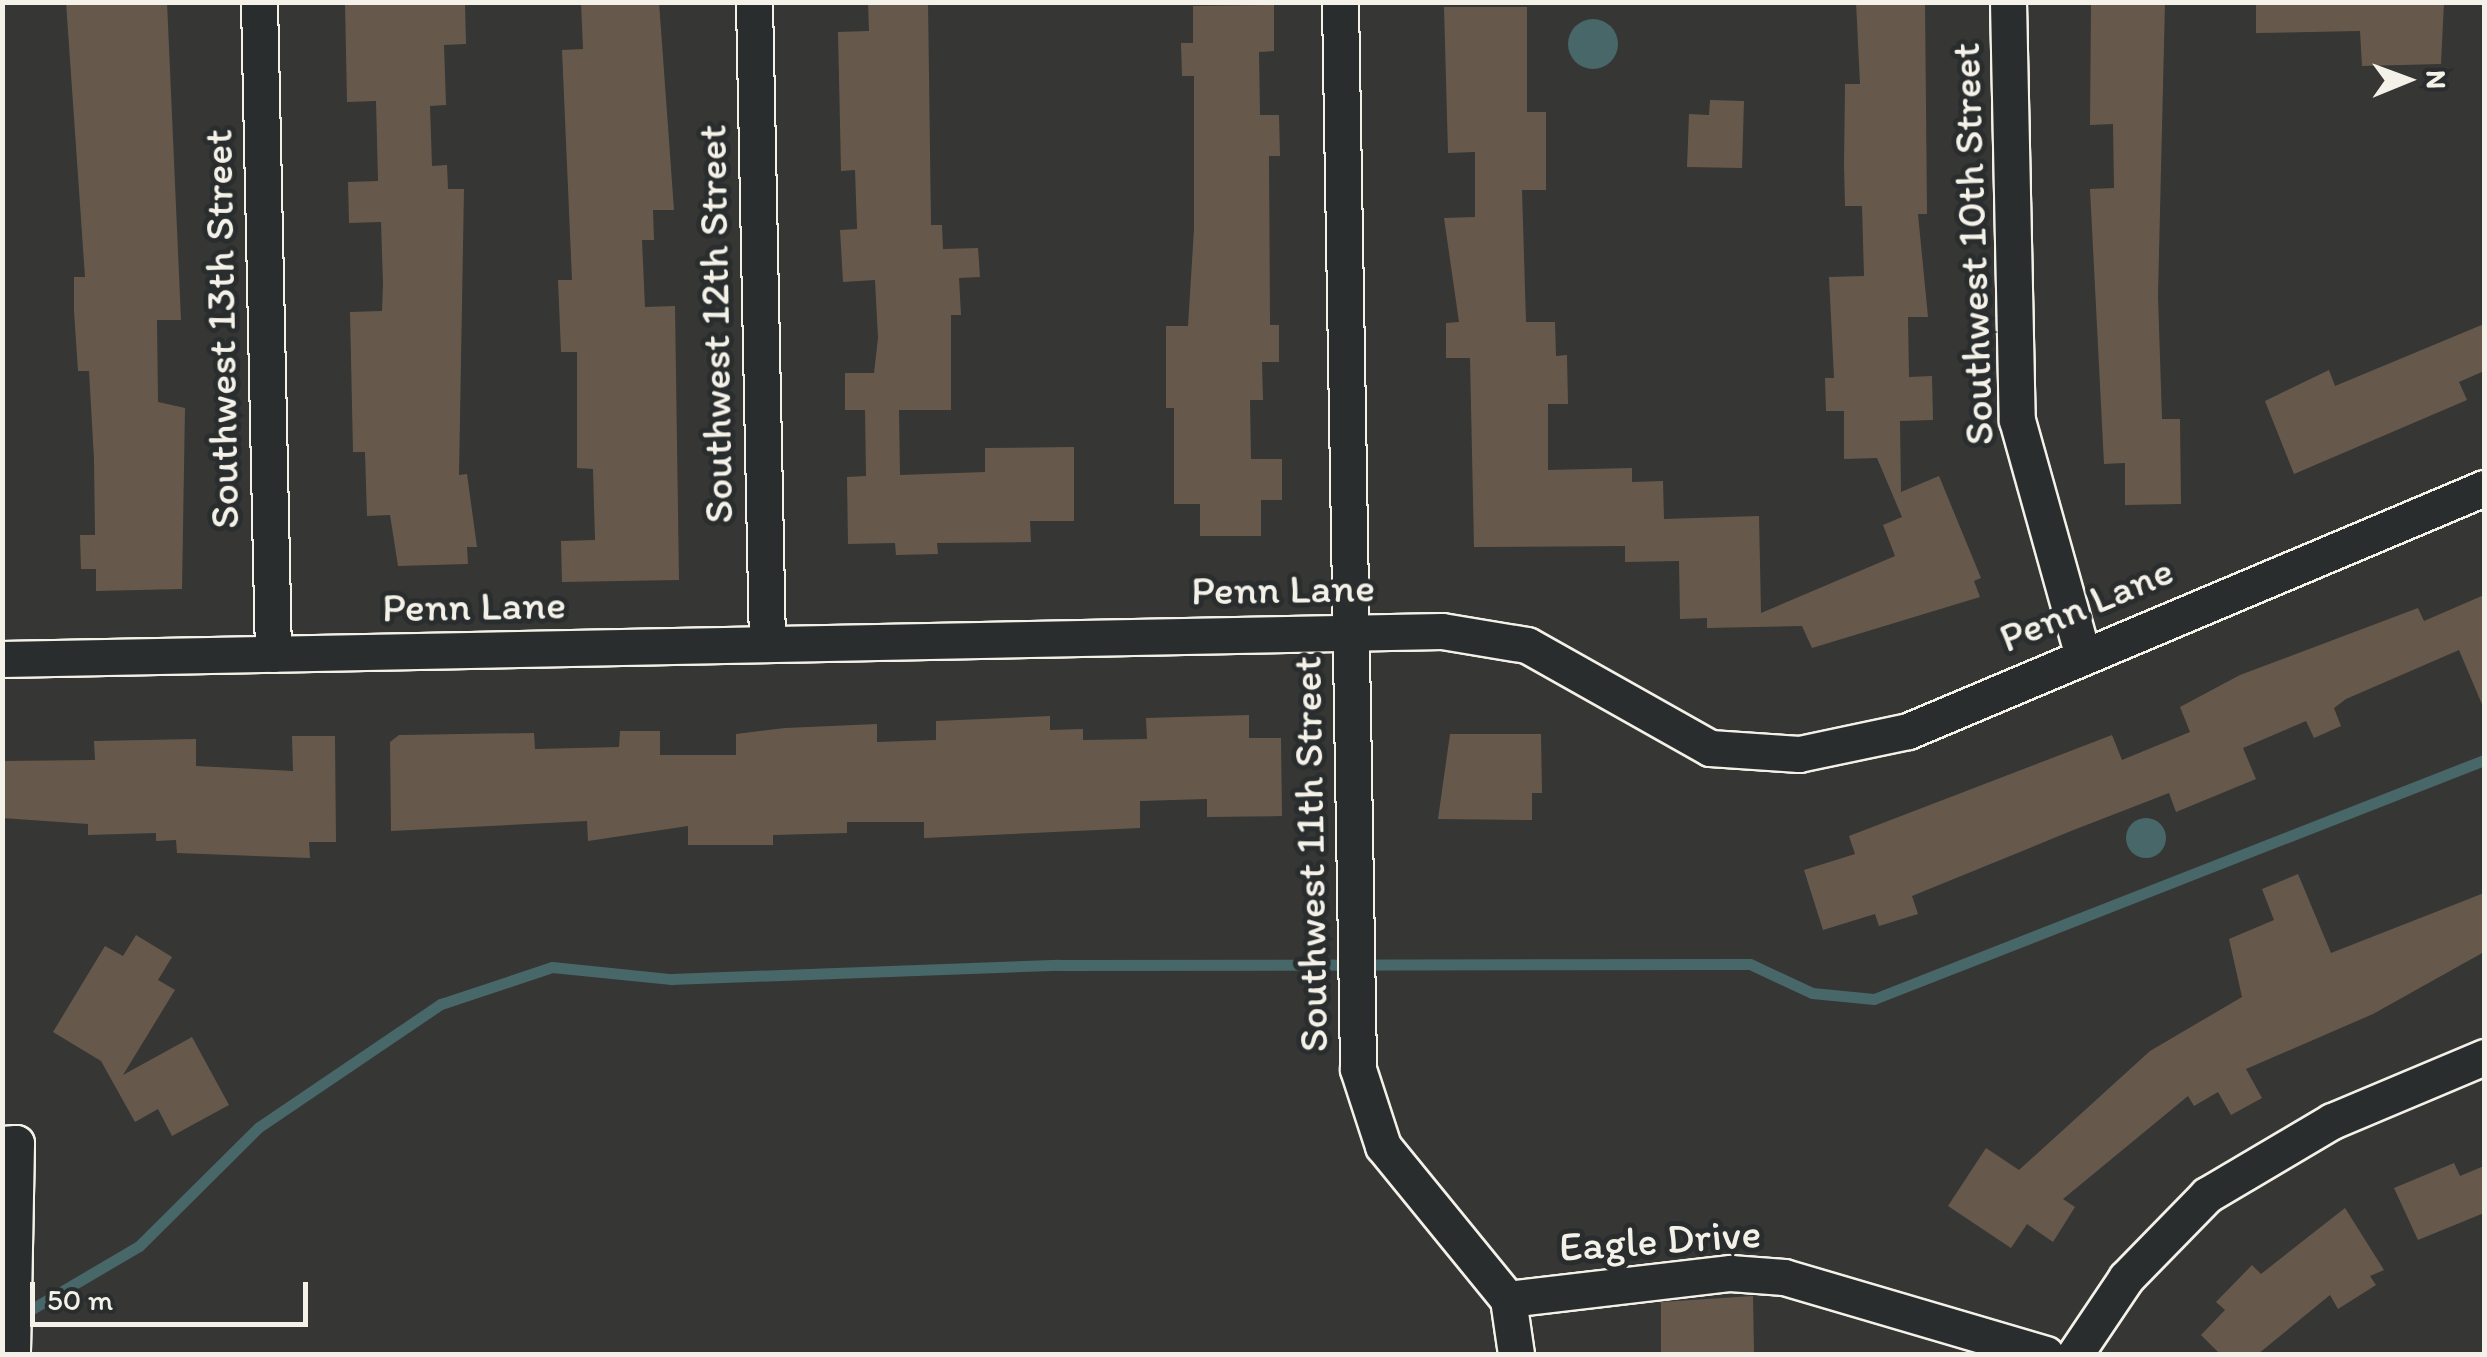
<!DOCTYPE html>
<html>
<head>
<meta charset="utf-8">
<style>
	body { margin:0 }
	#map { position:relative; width:2487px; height:1357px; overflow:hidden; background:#363634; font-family:Itim,sans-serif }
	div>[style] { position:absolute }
	.water>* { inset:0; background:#486769 }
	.round { border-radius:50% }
	.stream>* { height:11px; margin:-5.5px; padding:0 5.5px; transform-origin:5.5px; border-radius:5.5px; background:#486769 }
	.building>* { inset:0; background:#66594c }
	.roads { filter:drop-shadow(2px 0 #f4f1e8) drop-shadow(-2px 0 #f4f1e8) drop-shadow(0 2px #f4f1e8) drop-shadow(0 -2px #f4f1e8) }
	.minor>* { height:35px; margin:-17.5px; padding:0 17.5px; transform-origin:17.5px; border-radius:17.5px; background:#2a2d2e }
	span { translate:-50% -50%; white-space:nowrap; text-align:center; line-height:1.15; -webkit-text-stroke:10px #2a2d2e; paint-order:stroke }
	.street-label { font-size:42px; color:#f4f1e8 }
	.frame { position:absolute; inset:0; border:5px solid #f4f1e8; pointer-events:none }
	.north { position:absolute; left:2357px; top:30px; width:100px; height:100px; -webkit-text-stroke:8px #2a2d2e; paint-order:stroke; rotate:89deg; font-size:28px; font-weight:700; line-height:40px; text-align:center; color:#f4f1e8 }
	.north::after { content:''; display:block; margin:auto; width:35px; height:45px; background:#f4f1e8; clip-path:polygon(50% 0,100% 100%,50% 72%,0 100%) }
	.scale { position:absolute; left:30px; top:1282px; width:278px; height:45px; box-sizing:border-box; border:5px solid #f4f1e8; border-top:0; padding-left:12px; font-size:30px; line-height:35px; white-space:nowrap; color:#f4f1e8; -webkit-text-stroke:8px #2a2d2e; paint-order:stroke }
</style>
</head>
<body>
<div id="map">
	<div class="water">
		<i class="round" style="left:1568px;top:19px;width:50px;height:50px"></i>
		<i class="round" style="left:2126px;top:818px;width:40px;height:40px"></i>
	</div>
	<div class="stream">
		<i style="left:20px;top:1316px;width:138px;rotate:-30.5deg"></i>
		<i style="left:139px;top:1246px;width:169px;rotate:-44.8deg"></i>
		<i style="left:259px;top:1127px;width:220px;rotate:-34.1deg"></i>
		<i style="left:441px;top:1004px;width:117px;rotate:-18.4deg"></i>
		<i style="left:552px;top:967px;width:120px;rotate:5.8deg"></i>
		<i style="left:671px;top:979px;width:388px;rotate:-2.1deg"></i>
		<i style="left:1059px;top:965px;width:691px;rotate:-0.08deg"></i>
		<i style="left:1750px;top:964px;width:68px;rotate:25.1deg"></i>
		<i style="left:1812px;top:993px;width:62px;rotate:5.5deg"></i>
		<i style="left:1874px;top:999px;width:655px;rotate:-21.4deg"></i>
	</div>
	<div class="building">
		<i style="clip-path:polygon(66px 2px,167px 2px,181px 320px,157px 320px,158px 402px,185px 408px,182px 589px,96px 591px,96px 569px,81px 569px,80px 535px,95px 535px,94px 459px,89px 371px,78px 371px,74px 311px,74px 277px,85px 277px)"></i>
		<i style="clip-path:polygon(345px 2px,465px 2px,466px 44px,444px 45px,446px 105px,430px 106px,432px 166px,447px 165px,448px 189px,464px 189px,459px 475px,467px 474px,477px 547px,467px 547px,468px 564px,398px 566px,390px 515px,367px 516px,365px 452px,353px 452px,350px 312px,382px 311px,383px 284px,381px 222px,349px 223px,348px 182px,378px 181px,376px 101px,347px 102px)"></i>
		<i style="clip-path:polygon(581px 2px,659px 2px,674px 210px,653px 210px,654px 240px,642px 240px,645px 307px,675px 306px,679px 580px,562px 582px,561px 541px,595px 540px,593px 469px,577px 468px,577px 352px,561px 352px,558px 280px,572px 280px,562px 50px,583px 49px)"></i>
		<i style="clip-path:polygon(868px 2px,928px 2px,931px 225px,942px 225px,943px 249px,978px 248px,980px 277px,959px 278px,961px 315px,951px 315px,951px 410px,899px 410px,900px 475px,985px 472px,985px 448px,1074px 447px,1074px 521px,1030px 521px,1031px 542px,937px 543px,938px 554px,896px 555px,895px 543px,848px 544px,847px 477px,866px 476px,865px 410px,845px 410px,845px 373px,874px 373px,878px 338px,875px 280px,843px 282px,840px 230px,857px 229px,855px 170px,841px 171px,838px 32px,869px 31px)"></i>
		<i style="clip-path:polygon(1856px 2px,1925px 2px,1927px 214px,1918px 214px,1928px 317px,1908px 317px,1909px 377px,1932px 376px,1933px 420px,1900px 421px,1901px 492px,1939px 476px,1981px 578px,1974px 581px,1980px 597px,1812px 648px,1802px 626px,1707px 628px,1707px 618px,1680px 619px,1679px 561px,1625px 562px,1625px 546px,1474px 547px,1470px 358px,1446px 358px,1446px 323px,1459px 322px,1444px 218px,1475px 217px,1475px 152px,1448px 153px,1444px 7px,1527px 7px,1527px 112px,1546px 112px,1546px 190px,1522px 190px,1526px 322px,1555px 322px,1556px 356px,1567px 355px,1568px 404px,1548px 404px,1548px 470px,1632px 468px,1632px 482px,1663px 481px,1664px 519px,1759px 516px,1761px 613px,1895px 556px,1883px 525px,1902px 517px,1877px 458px,1844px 459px,1844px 411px,1826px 411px,1825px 378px,1834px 378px,1829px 277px,1864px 276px,1862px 206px,1845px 206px,1844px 166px,1845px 84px,1860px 84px)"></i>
		<i style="clip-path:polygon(2091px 2px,2165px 2px,2158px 296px,2162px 419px,2180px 419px,2181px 504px,2125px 505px,2125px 463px,2104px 464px,2090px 189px,2114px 188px,2113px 124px,2090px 125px)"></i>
		<i style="clip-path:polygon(2256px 2px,2444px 2px,2441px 64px,2362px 66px,2360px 31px,2256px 33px)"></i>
		<i style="clip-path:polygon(1274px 5px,1274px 51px,1259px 52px,1260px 115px,1279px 115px,1280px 156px,1269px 156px,1270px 325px,1279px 325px,1279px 362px,1262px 362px,1263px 400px,1250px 400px,1251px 459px,1282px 459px,1282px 500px,1261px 500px,1261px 536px,1200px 536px,1200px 504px,1174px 504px,1174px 408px,1166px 408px,1166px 326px,1188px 326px,1194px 229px,1194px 76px,1182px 76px,1181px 43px,1193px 43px,1193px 6px)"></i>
		<i style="clip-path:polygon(1710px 100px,1744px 101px,1742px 168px,1687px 167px,1689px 114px,1709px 115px)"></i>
		<i style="clip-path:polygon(2484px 324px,2484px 371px,2459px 382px,2467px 400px,2294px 474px,2265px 401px,2329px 370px,2335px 386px)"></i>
		<i style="clip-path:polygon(2484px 595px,2484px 709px,2459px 650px,2346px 699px,2334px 708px,2341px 726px,2314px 738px,2306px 721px,2243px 748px,2256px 779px,2176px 812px,2169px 793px,2071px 831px,1912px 896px,1918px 914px,1879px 926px,1875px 914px,1823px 930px,1804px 870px,1855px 854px,1849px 836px,2112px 735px,2122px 760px,2190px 732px,2180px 707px,2240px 675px,2418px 608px,2424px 621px)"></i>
		<i style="clip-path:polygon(1249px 715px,1249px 738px,1281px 738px,1282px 816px,1207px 817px,1207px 799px,1140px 801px,1140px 828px,924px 838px,924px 822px,847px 822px,847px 833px,773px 835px,773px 845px,688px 845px,688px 826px,588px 841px,587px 821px,391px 831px,390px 742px,399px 735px,534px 733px,535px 749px,619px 747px,620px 731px,660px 731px,660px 755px,736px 755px,736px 734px,785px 728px,877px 724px,877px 742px,936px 740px,936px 721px,1050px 716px,1050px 730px,1083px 729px,1083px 740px,1147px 739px,1146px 718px)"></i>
		<i style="clip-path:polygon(1450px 734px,1541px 734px,1542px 793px,1532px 793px,1532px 820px,1438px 819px)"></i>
		<i style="clip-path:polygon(292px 736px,335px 736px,336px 842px,309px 842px,310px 858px,177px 853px,176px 840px,156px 841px,156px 833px,88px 835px,88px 824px,2px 818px,2px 761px,95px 760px,94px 741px,196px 739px,196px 766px,293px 771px)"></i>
		<i style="clip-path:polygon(2298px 874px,2331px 953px,2484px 893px,2484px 952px,2373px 1014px,2246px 1069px,2262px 1098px,2231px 1115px,2218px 1092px,2194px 1106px,2188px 1096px,2063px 1199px,2075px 1207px,2053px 1242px,2027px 1224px,2011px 1248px,1948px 1206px,1986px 1148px,2019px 1170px,2150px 1051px,2242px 997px,2229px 939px,2274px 920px,2262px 889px)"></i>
		<i style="clip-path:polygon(136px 935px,172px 957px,158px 980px,175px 990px,123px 1075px,192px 1037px,229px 1105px,172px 1136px,158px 1109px,135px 1122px,101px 1061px,53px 1032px,105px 946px,123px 956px)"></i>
		<i style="clip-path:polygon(2454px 1163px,2460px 1176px,2484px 1166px,2484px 1213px,2418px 1240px,2394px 1188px)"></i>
		<i style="clip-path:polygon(2345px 1208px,2384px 1270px,2370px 1276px,2376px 1285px,2338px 1309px,2330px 1295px,2258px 1354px,2220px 1354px,2201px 1335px,2225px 1310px,2216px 1302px,2252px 1265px,2261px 1274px)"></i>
		<i style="clip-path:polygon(1753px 1296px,1754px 1354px,1661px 1354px,1661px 1302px)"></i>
	</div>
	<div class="roads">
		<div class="minor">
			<i style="left:259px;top:2px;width:652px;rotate:88.77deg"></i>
			<i style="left:754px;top:2px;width:642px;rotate:88.84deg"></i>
			<i style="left:1340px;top:2px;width:1067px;rotate:89.03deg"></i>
			<i style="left:1358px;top:1069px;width:81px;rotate:72deg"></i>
			<i style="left:1383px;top:1146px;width:198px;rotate:50.8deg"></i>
			<i style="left:1508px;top:1299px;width:56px;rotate:81.7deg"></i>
			<i style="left:2008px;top:2px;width:418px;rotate:88.8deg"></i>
			<i style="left:2017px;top:420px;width:242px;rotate:74.4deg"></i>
			<i style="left:2px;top:659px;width:1440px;rotate:-1.11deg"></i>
			<i style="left:1442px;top:631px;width:86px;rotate:9.4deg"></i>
			<i style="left:1527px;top:645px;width:210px;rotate:29.4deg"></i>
			<i style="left:1710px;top:748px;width:89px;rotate:3.9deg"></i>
			<i style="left:1799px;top:754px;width:111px;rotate:-11.9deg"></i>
			<i style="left:1908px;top:731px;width:625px;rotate:-22.87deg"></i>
			<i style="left:2px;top:1144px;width:14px;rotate:-4deg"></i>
			<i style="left:16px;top:1143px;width:211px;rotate:91.1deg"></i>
			<i style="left:1508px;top:1299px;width:224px;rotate:-6.7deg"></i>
			<i style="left:1730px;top:1273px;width:54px;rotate:4.2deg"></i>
			<i style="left:1784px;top:1277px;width:273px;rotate:16.4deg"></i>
			<i style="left:2075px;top:1354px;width:92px;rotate:-56.1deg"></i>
			<i style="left:2126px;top:1278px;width:116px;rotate:-45.7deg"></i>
			<i style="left:2207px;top:1195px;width:145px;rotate:-30.6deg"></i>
			<i style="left:2332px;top:1121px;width:165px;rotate:-22.8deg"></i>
		</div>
	</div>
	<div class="street-label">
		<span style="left:1972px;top:244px;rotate:-92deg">Southwest 10th Street</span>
		<span style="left:715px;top:324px;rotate:-91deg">Southwest 12th Street</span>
		<span style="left:221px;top:329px;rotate:-91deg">Southwest 13th Street</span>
		<span style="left:1283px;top:589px;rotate:-1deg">Penn Lane</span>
		<span style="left:2086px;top:604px;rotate:-23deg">Penn Lane</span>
		<span style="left:474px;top:606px;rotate:-1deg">Penn Lane</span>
		<span style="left:1310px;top:854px;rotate:-91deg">Southwest 11th Street</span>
		<span style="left:1660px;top:1240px;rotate:-4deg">Eagle Drive</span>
	</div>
	<div class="frame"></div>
	<div class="north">N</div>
	<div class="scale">50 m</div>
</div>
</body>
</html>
